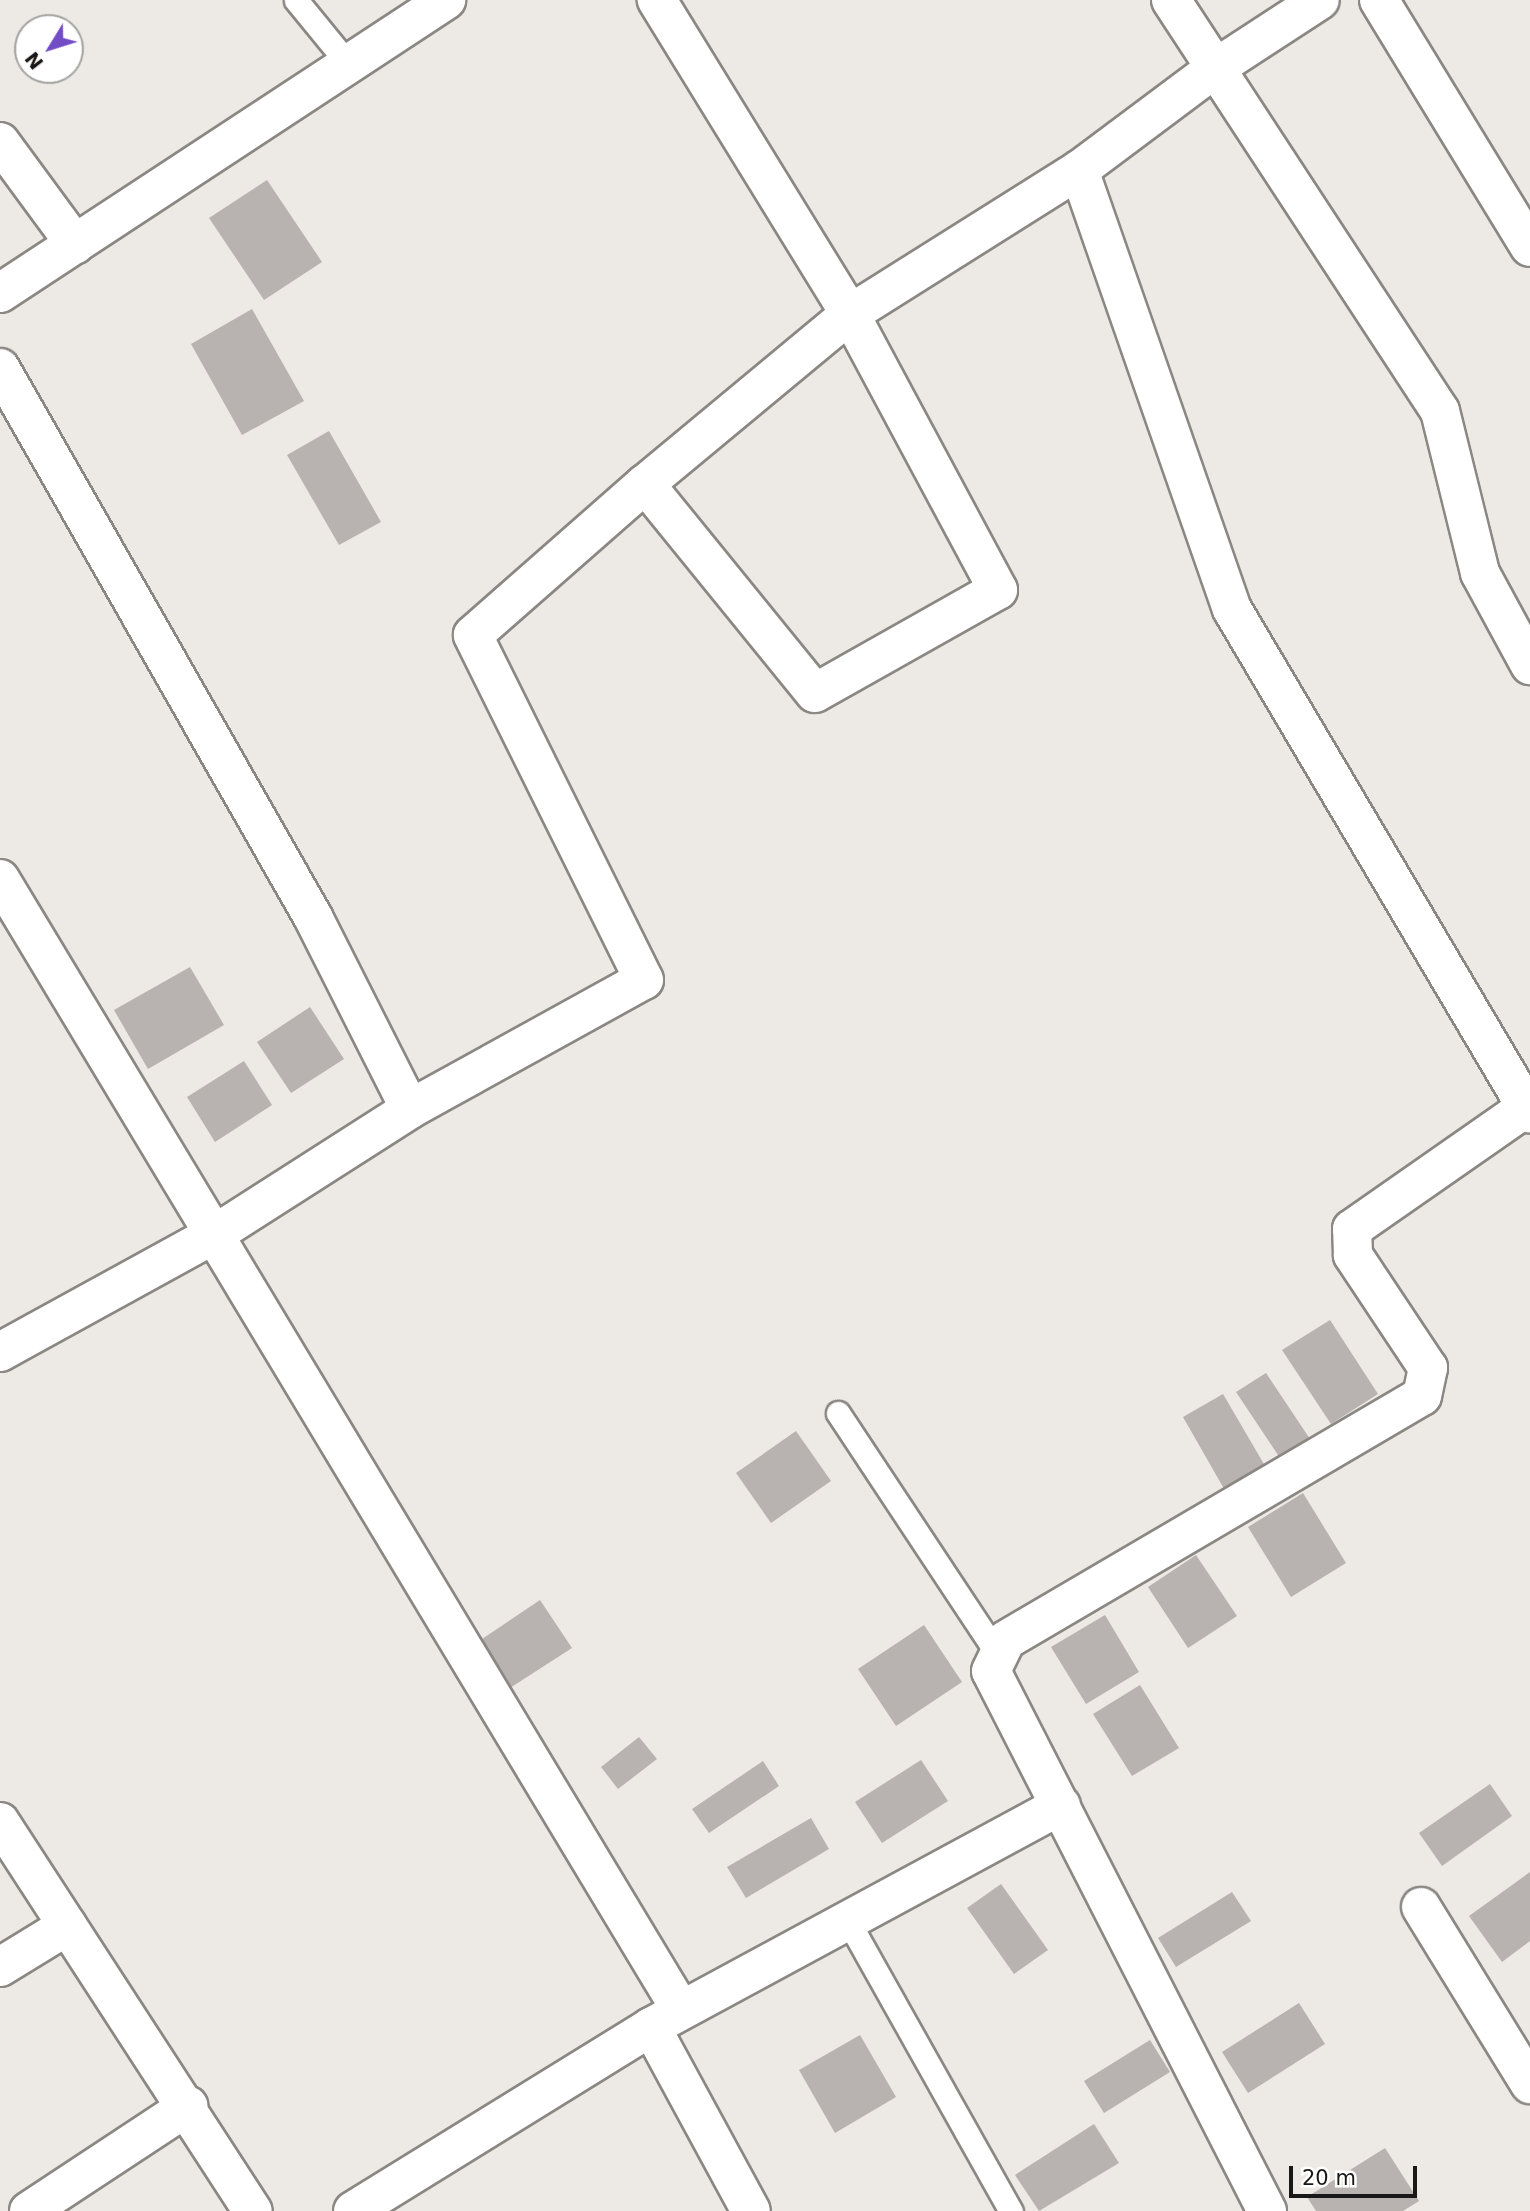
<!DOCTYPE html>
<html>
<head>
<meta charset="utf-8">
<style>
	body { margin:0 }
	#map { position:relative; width:1530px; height:2211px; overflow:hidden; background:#ede9e5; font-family:"DejaVu Sans",sans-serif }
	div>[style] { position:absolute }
	.building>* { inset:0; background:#b8b2b0 }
	.roads { filter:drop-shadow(2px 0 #8b8783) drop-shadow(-2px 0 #8b8783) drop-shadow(0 2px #8b8783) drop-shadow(0 -2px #8b8783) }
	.service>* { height:23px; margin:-11.5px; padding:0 11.5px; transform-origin:11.5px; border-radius:11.5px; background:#fff }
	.minor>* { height:38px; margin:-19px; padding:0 19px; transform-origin:19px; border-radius:19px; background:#fff }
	span { translate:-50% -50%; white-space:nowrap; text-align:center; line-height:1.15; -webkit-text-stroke:5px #fff; paint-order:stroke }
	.north { position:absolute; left:14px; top:14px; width:70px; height:70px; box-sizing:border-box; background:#fff; border:2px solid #a3a3a2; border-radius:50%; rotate:232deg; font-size:19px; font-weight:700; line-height:28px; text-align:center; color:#191816 }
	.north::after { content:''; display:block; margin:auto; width:24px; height:32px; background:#724cc5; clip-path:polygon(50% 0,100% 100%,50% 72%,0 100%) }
	.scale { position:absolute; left:1289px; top:2166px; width:128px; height:32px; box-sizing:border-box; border:4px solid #191816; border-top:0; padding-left:9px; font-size:21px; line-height:24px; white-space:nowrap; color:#191816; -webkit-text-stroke:5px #fff; paint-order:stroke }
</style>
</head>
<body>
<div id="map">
	<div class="building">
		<i style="clip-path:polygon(267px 180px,322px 262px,264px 300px,209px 218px)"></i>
		<i style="clip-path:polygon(252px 309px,304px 401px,242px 435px,191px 344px)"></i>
		<i style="clip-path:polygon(329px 431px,381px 522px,339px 545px,287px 455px)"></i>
		<i style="clip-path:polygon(190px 967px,224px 1025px,148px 1069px,114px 1010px)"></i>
		<i style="clip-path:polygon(310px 1007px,344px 1059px,291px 1093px,257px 1042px)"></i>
		<i style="clip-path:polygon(244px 1061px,272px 1105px,215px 1142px,187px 1097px)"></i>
		<i style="clip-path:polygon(1330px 1320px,1378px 1394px,1331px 1424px,1282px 1350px)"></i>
		<i style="clip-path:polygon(1266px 1373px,1314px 1445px,1284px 1464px,1236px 1392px)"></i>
		<i style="clip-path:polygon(1223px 1394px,1268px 1471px,1227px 1494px,1183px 1417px)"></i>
		<i style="clip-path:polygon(796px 1431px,831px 1481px,771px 1523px,736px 1473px)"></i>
		<i style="clip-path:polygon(1303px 1493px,1346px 1563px,1291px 1597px,1248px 1527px)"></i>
		<i style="clip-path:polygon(1196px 1555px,1237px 1616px,1188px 1648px,1148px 1587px)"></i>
		<i style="clip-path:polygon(540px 1600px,572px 1648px,507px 1690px,476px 1643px)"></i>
		<i style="clip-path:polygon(1105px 1615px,1139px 1672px,1086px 1704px,1051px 1647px)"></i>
		<i style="clip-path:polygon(924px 1625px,962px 1682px,896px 1726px,858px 1669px)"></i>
		<i style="clip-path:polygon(1140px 1685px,1179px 1748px,1132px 1776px,1093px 1714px)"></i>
		<i style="clip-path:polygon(639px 1737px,657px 1759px,618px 1789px,601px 1767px)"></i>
		<i style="clip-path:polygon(921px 1760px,948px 1801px,882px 1843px,855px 1802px)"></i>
		<i style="clip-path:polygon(763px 1761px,779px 1786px,709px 1833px,692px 1809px)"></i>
		<i style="clip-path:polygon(1490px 1784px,1512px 1816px,1442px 1866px,1419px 1833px)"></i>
		<i style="clip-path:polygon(811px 1818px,829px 1849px,746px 1898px,727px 1867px)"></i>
		<i style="clip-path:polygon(1530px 1872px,1530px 1941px,1502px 1962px,1469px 1916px)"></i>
		<i style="clip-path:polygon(1001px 1884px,1048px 1950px,1014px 1974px,967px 1908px)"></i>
		<i style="clip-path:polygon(1232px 1892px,1251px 1921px,1176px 1967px,1158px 1938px)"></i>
		<i style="clip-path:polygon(1299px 2003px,1325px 2044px,1248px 2093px,1222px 2052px)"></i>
		<i style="clip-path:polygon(860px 2035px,896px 2097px,835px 2133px,799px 2070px)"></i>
		<i style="clip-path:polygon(1150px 2040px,1170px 2072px,1104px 2113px,1084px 2081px)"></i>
		<i style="clip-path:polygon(1094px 2124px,1119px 2163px,1039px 2211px,1015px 2175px)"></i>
		<i style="clip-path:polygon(1385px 2148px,1419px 2201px,1403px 2211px,1316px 2211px,1307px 2197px)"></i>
	</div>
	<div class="roads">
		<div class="service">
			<i style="left:296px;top:0;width:85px;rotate:50.7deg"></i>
			<i style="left:838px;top:1413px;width:287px;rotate:56.5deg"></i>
			<i style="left:848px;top:1921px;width:333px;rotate:60.7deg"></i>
		</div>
		<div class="minor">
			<i style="left:1171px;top:0;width:491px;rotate:56.8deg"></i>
			<i style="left:1440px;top:411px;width:167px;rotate:76.1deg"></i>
			<i style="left:1480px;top:573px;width:105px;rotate:61.5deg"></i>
			<i style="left:1379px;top:0;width:289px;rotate:58.6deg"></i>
			<i style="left:0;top:142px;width:127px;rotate:53.7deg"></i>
			<i style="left:1079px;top:170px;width:465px;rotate:70.8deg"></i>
			<i style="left:1232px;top:609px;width:586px;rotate:59.41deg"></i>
			<i style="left:0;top:293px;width:534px;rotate:-33.3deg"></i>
			<i style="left:0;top:368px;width:632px;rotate:60.31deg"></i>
			<i style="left:313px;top:917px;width:215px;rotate:63.2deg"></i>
			<i style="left:645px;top:484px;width:266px;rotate:-39.7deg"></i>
			<i style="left:850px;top:314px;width:369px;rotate:-121.6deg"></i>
			<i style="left:0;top:879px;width:1320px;rotate:58.95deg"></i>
			<i style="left:0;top:1352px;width:249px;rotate:-28.8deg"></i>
			<i style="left:218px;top:1232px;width:228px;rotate:-32.6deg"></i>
			<i style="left:410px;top:1109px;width:267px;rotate:-28.9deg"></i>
			<i style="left:644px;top:980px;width:385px;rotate:-116.4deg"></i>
			<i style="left:473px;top:635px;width:229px;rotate:-41.3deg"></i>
			<i style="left:645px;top:484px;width:269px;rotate:50.9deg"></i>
			<i style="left:815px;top:693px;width:210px;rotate:-29.4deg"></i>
			<i style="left:998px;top:590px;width:313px;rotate:-118.2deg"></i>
			<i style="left:850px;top:314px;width:271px;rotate:-32.2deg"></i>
			<i style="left:1079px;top:170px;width:169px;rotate:-36.8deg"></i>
			<i style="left:1214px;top:69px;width:126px;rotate:-33.1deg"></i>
			<i style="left:0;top:1822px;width:464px;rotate:57deg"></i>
			<i style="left:1421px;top:1907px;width:208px;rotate:58.4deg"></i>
			<i style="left:0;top:1967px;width:79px;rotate:-31.5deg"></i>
			<i style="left:651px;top:2027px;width:209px;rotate:61.5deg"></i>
			<i style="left:29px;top:2211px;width:191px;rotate:-33.4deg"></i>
			<i style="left:353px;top:2211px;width:350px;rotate:-31.7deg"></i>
			<i style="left:651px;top:2027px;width:466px;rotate:-28.4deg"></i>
			<i style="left:1267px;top:2211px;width:606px;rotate:-117.07deg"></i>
			<i style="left:991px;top:1671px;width:34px;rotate:-64deg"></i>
			<i style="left:1006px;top:1640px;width:482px;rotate:-30.4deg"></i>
			<i style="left:1422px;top:1396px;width:29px;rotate:-78deg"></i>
			<i style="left:1428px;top:1368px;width:136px;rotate:-123.6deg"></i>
			<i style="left:1353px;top:1255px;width:26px;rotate:-92deg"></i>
			<i style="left:1352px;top:1229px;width:217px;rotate:-34.9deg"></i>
		</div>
	</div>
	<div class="north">N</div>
	<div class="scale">20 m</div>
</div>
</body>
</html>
